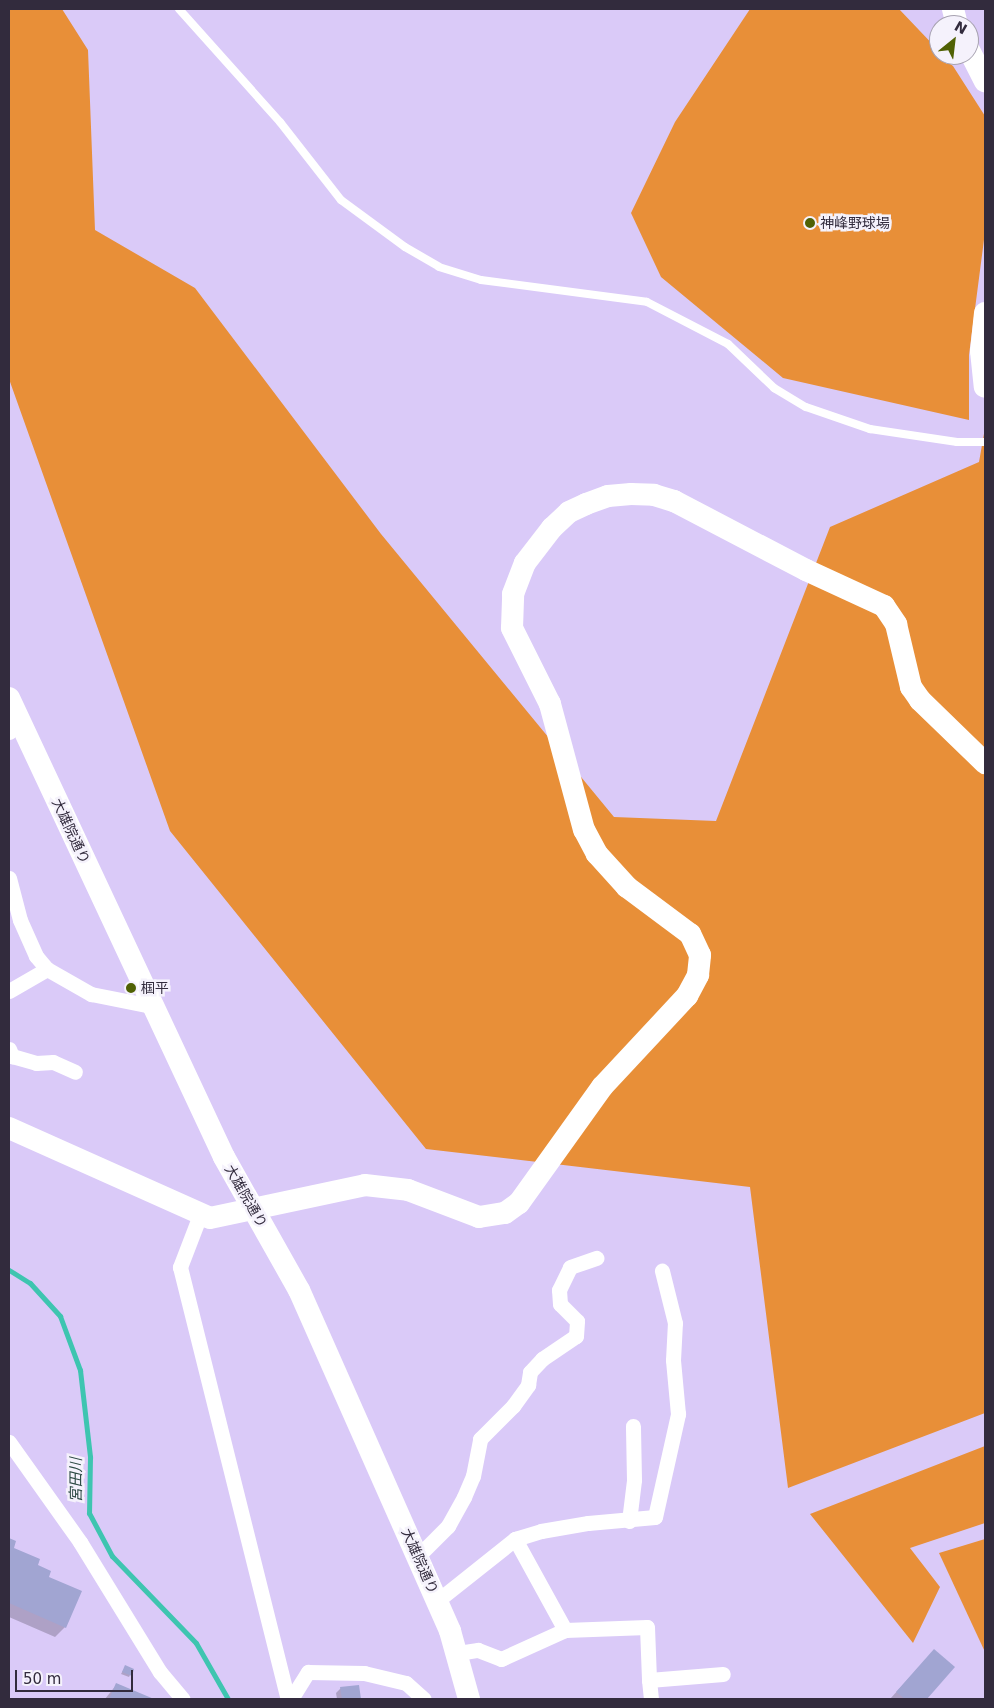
<!DOCTYPE html>
<html>
<head>
<meta charset="utf-8">
<style>
	body { margin:0 }
	#map { position:relative; width:994px; height:1708px; overflow:hidden; background:#dacaf8; font-family:"DejaVu Sans","Noto Sans JP",sans-serif }
	div>[style] { position:absolute }
	.green>* { inset:0; background:#e88f38 }
	.shadow>* { inset:0; background:#0003 }
	.stream>* { height:5px; margin:-2.5px; padding:0 2.5px; transform-origin:2.5px; border-radius:2.5px; background:#3ec5b0 }
	.building>* { inset:0; background:#a1a5d2 }
	.lane>* { height:8px; margin:-4px; padding:0 4px; transform-origin:4px; border-radius:4px; background:#fff }
	.street>* { height:15px; margin:-7.5px; padding:0 7.5px; transform-origin:7.5px; border-radius:7.5px; background:#fff }
	.secondary>* { height:22px; margin:-11px; padding:0 11px; transform-origin:11px; border-radius:11px; background:#fff }
	.dots>* { width:14px; height:14px; translate:-50% -50%; box-sizing:border-box; border:2px solid #f5f2fc; border-radius:50% }
	span { translate:-50% -50%; white-space:nowrap; text-align:center; line-height:1.15; -webkit-text-stroke:5px #f5f2fc; paint-order:stroke }
	.poi-label { font-size:14px; color:#322b3d }
	.left { translate:0 -50%; text-align:left }
	.street-label { font-size:14px; color:#322b3d }
	.water-label { font-size:15px; color:#2d4a44; font-style:italic }
	.frame { position:absolute; inset:0; border:10px solid #322b3d; pointer-events:none }
	.north { position:absolute; left:929px; top:15px; width:50px; height:50px; box-sizing:border-box; background:#f5f2fc; border:1px solid #a7a2b0; border-radius:50%; rotate:29deg; font-size:14px; font-weight:700; line-height:20px; text-align:center; color:#322b3d }
	.north::after { content:''; display:block; margin:auto; width:18px; height:22px; background:#506105; clip-path:polygon(50% 0,100% 100%,50% 72%,0 100%) }
	.scale { position:absolute; left:15px; top:1670px; width:118px; height:22px; box-sizing:border-box; border:2px solid #322b3d; border-top:0; padding-left:6px; font-size:15px; line-height:18px; white-space:nowrap; color:#322b3d; -webkit-text-stroke:4px #f5f2fc; paint-order:stroke }
</style>
</head>
<body>
<div id="map">
	<div class="green">
		<i style="clip-path:polygon(9px 9px,62px 9px,88px 50px,95px 230px,195px 288px,381px 534px,614px 817px,716px 821px,830px 527px,979px 462px,985px 428px,985px 1413px,788px 1488px,750px 1187px,426px 1149px,170px 831px,9px 379px)"></i>
		<i style="clip-path:polygon(750px 9px,899px 9px,939px 51px,939px 55px,953px 66px,985px 116px,985px 232px,969px 355px,969px 420px,783px 378px,661px 277px,631px 213px,675px 122px)"></i>
		<i style="clip-path:polygon(985px 1446px,985px 1523px,910px 1548px,940px 1587px,913px 1643px,810px 1514px)"></i>
		<i style="clip-path:polygon(985px 1539px,985px 1652px,939px 1553px)"></i>
	</div>
	<div class="shadow">
		<i style="clip-path:polygon(9px 1539px,15px 1542px,12px 1549px,47px 1577px,65px 1627px,55px 1637px,9px 1617px)"></i>
		<i style="clip-path:polygon(927px 1658px,953px 1667px,925px 1699px,890px 1699px)"></i>
		<i style="clip-path:polygon(125px 1667px,130px 1675px,129px 1677px,121px 1674px)"></i>
		<i style="clip-path:polygon(117px 1684px,151px 1699px,105px 1699px)"></i>
		<i style="clip-path:polygon(358px 1687px,360px 1699px,337px 1699px,336px 1693px,341px 1688px)"></i>
	</div>
	<div class="stream">
		<i style="left:9px;top:1270px;width:25px;rotate:32deg"></i>
		<i style="left:30px;top:1283px;width:45px;rotate:47.7deg"></i>
		<i style="left:60px;top:1316px;width:58px;rotate:69.7deg"></i>
		<i style="left:80px;top:1370px;width:88px;rotate:83.4deg"></i>
		<i style="left:90px;top:1457px;width:56px;rotate:91deg"></i>
		<i style="left:89px;top:1513px;width:49px;rotate:61.9deg"></i>
		<i style="left:112px;top:1556px;width:121px;rotate:46deg"></i>
		<i style="left:196px;top:1643px;width:64px;rotate:60.3deg"></i>
	</div>
	<div class="building">
		<i style="clip-path:polygon(9px 1538px,16px 1541px,14px 1548px,40px 1559px,38px 1565px,51px 1571px,49px 1577px,82px 1591px,66px 1628px,9px 1603px)"></i>
		<i style="clip-path:polygon(934px 1649px,955px 1667px,927px 1699px,905px 1699px,896px 1692px)"></i>
		<i style="clip-path:polygon(125px 1665px,134px 1669px,132px 1676px,122px 1672px)"></i>
		<i style="clip-path:polygon(116px 1683px,154px 1699px,109px 1699px)"></i>
		<i style="clip-path:polygon(359px 1685px,361px 1699px,342px 1699px,340px 1687px)"></i>
	</div>
	<div class="lane">
		<i style="left:179px;top:9px;width:152px;rotate:48.2deg"></i>
		<i style="left:280px;top:122px;width:99px;rotate:52deg"></i>
		<i style="left:341px;top:200px;width:79px;rotate:36.3deg"></i>
		<i style="left:405px;top:247px;width:39px;rotate:30deg"></i>
		<i style="left:439px;top:267px;width:44px;rotate:17.2deg"></i>
		<i style="left:481px;top:280px;width:167px;rotate:7.5deg"></i>
		<i style="left:647px;top:302px;width:91px;rotate:27.4deg"></i>
		<i style="left:728px;top:344px;width:64px;rotate:43.7deg"></i>
		<i style="left:774px;top:388px;width:37px;rotate:31deg"></i>
		<i style="left:806px;top:407px;width:68px;rotate:19deg"></i>
		<i style="left:870px;top:429px;width:88px;rotate:8.5deg"></i>
		<i style="left:957px;top:442px;width:28px"></i>
	</div>
	<div class="street">
		<i style="left:9px;top:732px;width:21px;rotate:-71deg"></i>
		<i style="left:9px;top:878px;width:43px;rotate:75.3deg"></i>
		<i style="left:20px;top:920px;width:39px;rotate:66deg"></i>
		<i style="left:36px;top:956px;width:17px;rotate:50deg"></i>
		<i style="left:47px;top:969px;width:51px;rotate:29.6deg"></i>
		<i style="left:91px;top:994px;width:61px;rotate:11.3deg"></i>
		<i style="left:9px;top:991px;width:44px;rotate:-30.1deg"></i>
		<i style="left:9px;top:1049px;width:8px;rotate:67deg"></i>
		<i style="left:12px;top:1056px;width:25px;rotate:16deg"></i>
		<i style="left:36px;top:1063px;width:17px;rotate:-3deg"></i>
		<i style="left:53px;top:1062px;width:24px;rotate:24deg"></i>
		<i style="left:200px;top:1215px;width:56px;rotate:111deg"></i>
		<i style="left:180px;top:1267px;width:445px;rotate:76deg"></i>
		<i style="left:9px;top:1442px;width:123px;rotate:54.6deg"></i>
		<i style="left:80px;top:1542px;width:153px;rotate:58.4deg"></i>
		<i style="left:160px;top:1672px;width:35px;rotate:50deg"></i>
		<i style="left:629px;top:1521px;width:41px;rotate:-83deg"></i>
		<i style="left:634px;top:1480px;width:54px;rotate:-91.1deg"></i>
		<i style="left:515px;top:1539px;width:104px;rotate:61.2deg"></i>
		<i style="left:417px;top:1557px;width:44px;rotate:-45deg"></i>
		<i style="left:448px;top:1526px;width:33px;rotate:-61deg"></i>
		<i style="left:464px;top:1497px;width:23px;rotate:-67deg"></i>
		<i style="left:473px;top:1476px;width:38px;rotate:-79deg"></i>
		<i style="left:480px;top:1439px;width:47px;rotate:-45deg"></i>
		<i style="left:513px;top:1406px;width:26px;rotate:-54deg"></i>
		<i style="left:528px;top:1385px;width:13px;rotate:-81deg"></i>
		<i style="left:530px;top:1372px;width:18px;rotate:-47deg"></i>
		<i style="left:542px;top:1359px;width:41px;rotate:-34.1deg"></i>
		<i style="left:576px;top:1336px;width:15px;rotate:-86deg"></i>
		<i style="left:577px;top:1321px;width:24px;rotate:-135deg"></i>
		<i style="left:560px;top:1304px;width:14px;rotate:-94deg"></i>
		<i style="left:559px;top:1290px;width:25px;rotate:-64deg"></i>
		<i style="left:570px;top:1267px;width:28px;rotate:-19deg"></i>
		<i style="left:437px;top:1601px;width:100px;rotate:-38.5deg"></i>
		<i style="left:515px;top:1539px;width:27px;rotate:-17deg"></i>
		<i style="left:541px;top:1531px;width:48px;rotate:-9.7deg"></i>
		<i style="left:588px;top:1523px;width:67px;rotate:-5.1deg"></i>
		<i style="left:655px;top:1517px;width:106px;rotate:-77.4deg"></i>
		<i style="left:678px;top:1414px;width:54px;rotate:-95.3deg"></i>
		<i style="left:673px;top:1360px;width:37px;rotate:-87deg"></i>
		<i style="left:675px;top:1323px;width:54px;rotate:-104deg"></i>
		<i style="left:458px;top:1653px;width:20px;rotate:-9deg"></i>
		<i style="left:478px;top:1650px;width:25px;rotate:21deg"></i>
		<i style="left:501px;top:1659px;width:70px;rotate:-24.4deg"></i>
		<i style="left:565px;top:1630px;width:82px;rotate:-2.1deg"></i>
		<i style="left:647px;top:1627px;width:53px;rotate:87.8deg"></i>
		<i style="left:649px;top:1680px;width:74px;rotate:-4.6deg"></i>
		<i style="left:649px;top:1680px;width:19px;rotate:84deg"></i>
		<i style="left:291px;top:1699px;width:32px;rotate:-58deg"></i>
		<i style="left:308px;top:1672px;width:56px;rotate:1deg"></i>
		<i style="left:364px;top:1673px;width:43px;rotate:13.4deg"></i>
		<i style="left:406px;top:1683px;width:24px;rotate:42deg"></i>
	</div>
	<div class="secondary">
		<i style="left:953px;top:9px;width:16px;rotate:76deg"></i>
		<i style="left:969px;top:50px;width:35px;rotate:63deg"></i>
		<i style="left:985px;top:313px;width:38px;rotate:96deg"></i>
		<i style="left:981px;top:351px;width:36px;rotate:84deg"></i>
		<i style="left:9px;top:698px;width:507px;rotate:64.9deg"></i>
		<i style="left:224px;top:1157px;width:153px;rotate:60.6deg"></i>
		<i style="left:299px;top:1290px;width:373px;rotate:66.1deg"></i>
		<i style="left:450px;top:1631px;width:71px;rotate:74.4deg"></i>
		<i style="left:9px;top:1128px;width:220px;rotate:24.1deg"></i>
		<i style="left:210px;top:1218px;width:158px;rotate:-12deg"></i>
		<i style="left:365px;top:1185px;width:43px;rotate:6.6deg"></i>
		<i style="left:408px;top:1190px;width:76px;rotate:20.8deg"></i>
		<i style="left:479px;top:1217px;width:26px;rotate:-9deg"></i>
		<i style="left:505px;top:1213px;width:17px;rotate:-36deg"></i>
		<i style="left:519px;top:1203px;width:143px;rotate:-54.4deg"></i>
		<i style="left:602px;top:1087px;width:125px;rotate:-47deg"></i>
		<i style="left:687px;top:996px;width:24px;rotate:-62deg"></i>
		<i style="left:698px;top:975px;width:20px;rotate:-84deg"></i>
		<i style="left:700px;top:955px;width:23px;rotate:-115deg"></i>
		<i style="left:690px;top:934px;width:79px;rotate:-143.3deg"></i>
		<i style="left:627px;top:887px;width:45px;rotate:-132.3deg"></i>
		<i style="left:597px;top:854px;width:27px;rotate:-118deg"></i>
		<i style="left:584px;top:830px;width:131px;rotate:-105.1deg"></i>
		<i style="left:550px;top:704px;width:85px;rotate:-116.6deg"></i>
		<i style="left:512px;top:628px;width:34px;rotate:-88deg"></i>
		<i style="left:513px;top:594px;width:33px;rotate:-69deg"></i>
		<i style="left:525px;top:563px;width:44px;rotate:-52.4deg"></i>
		<i style="left:552px;top:528px;width:23px;rotate:-43deg"></i>
		<i style="left:569px;top:512px;width:19px;rotate:-25deg"></i>
		<i style="left:586px;top:504px;width:23px;rotate:-20deg"></i>
		<i style="left:608px;top:496px;width:23px;rotate:-5deg"></i>
		<i style="left:631px;top:494px;width:23px;rotate:2deg"></i>
		<i style="left:654px;top:495px;width:21px;rotate:17deg"></i>
		<i style="left:674px;top:501px;width:149px;rotate:27.6deg"></i>
		<i style="left:806px;top:570px;width:86px;rotate:24.8deg"></i>
		<i style="left:884px;top:606px;width:22px;rotate:56deg"></i>
		<i style="left:896px;top:624px;width:65px;rotate:76.6deg"></i>
		<i style="left:911px;top:687px;width:16px;rotate:55deg"></i>
		<i style="left:920px;top:700px;width:91px;rotate:44.1deg"></i>
	</div>
	<div class="dots">
		<i style="left:810px;top:223px;background:#506105"></i>
		<i style="left:131px;top:988px;background:#506105"></i>
	</div>
	<div class="poi-label">
		<span class="left" style="left:820px;top:223px">神峰野球場</span>
		<span class="left" style="left:141px;top:988px">椢平</span>
	</div>
	<div class="street-label">
		<span style="left:71px;top:831px;rotate:65deg">大雄院通り</span>
		<span style="left:246px;top:1196px;rotate:60deg">大雄院通り</span>
		<span style="left:420px;top:1561px;rotate:66deg">大雄院通り</span>
	</div>
	<div class="water-label">
		<span style="left:77px;top:1480px;rotate:-90deg">宮田川</span>
	</div>
	<div class="frame"></div>
	<div class="north">N</div>
	<div class="scale">50 m</div>
</div>
</body>
</html>
